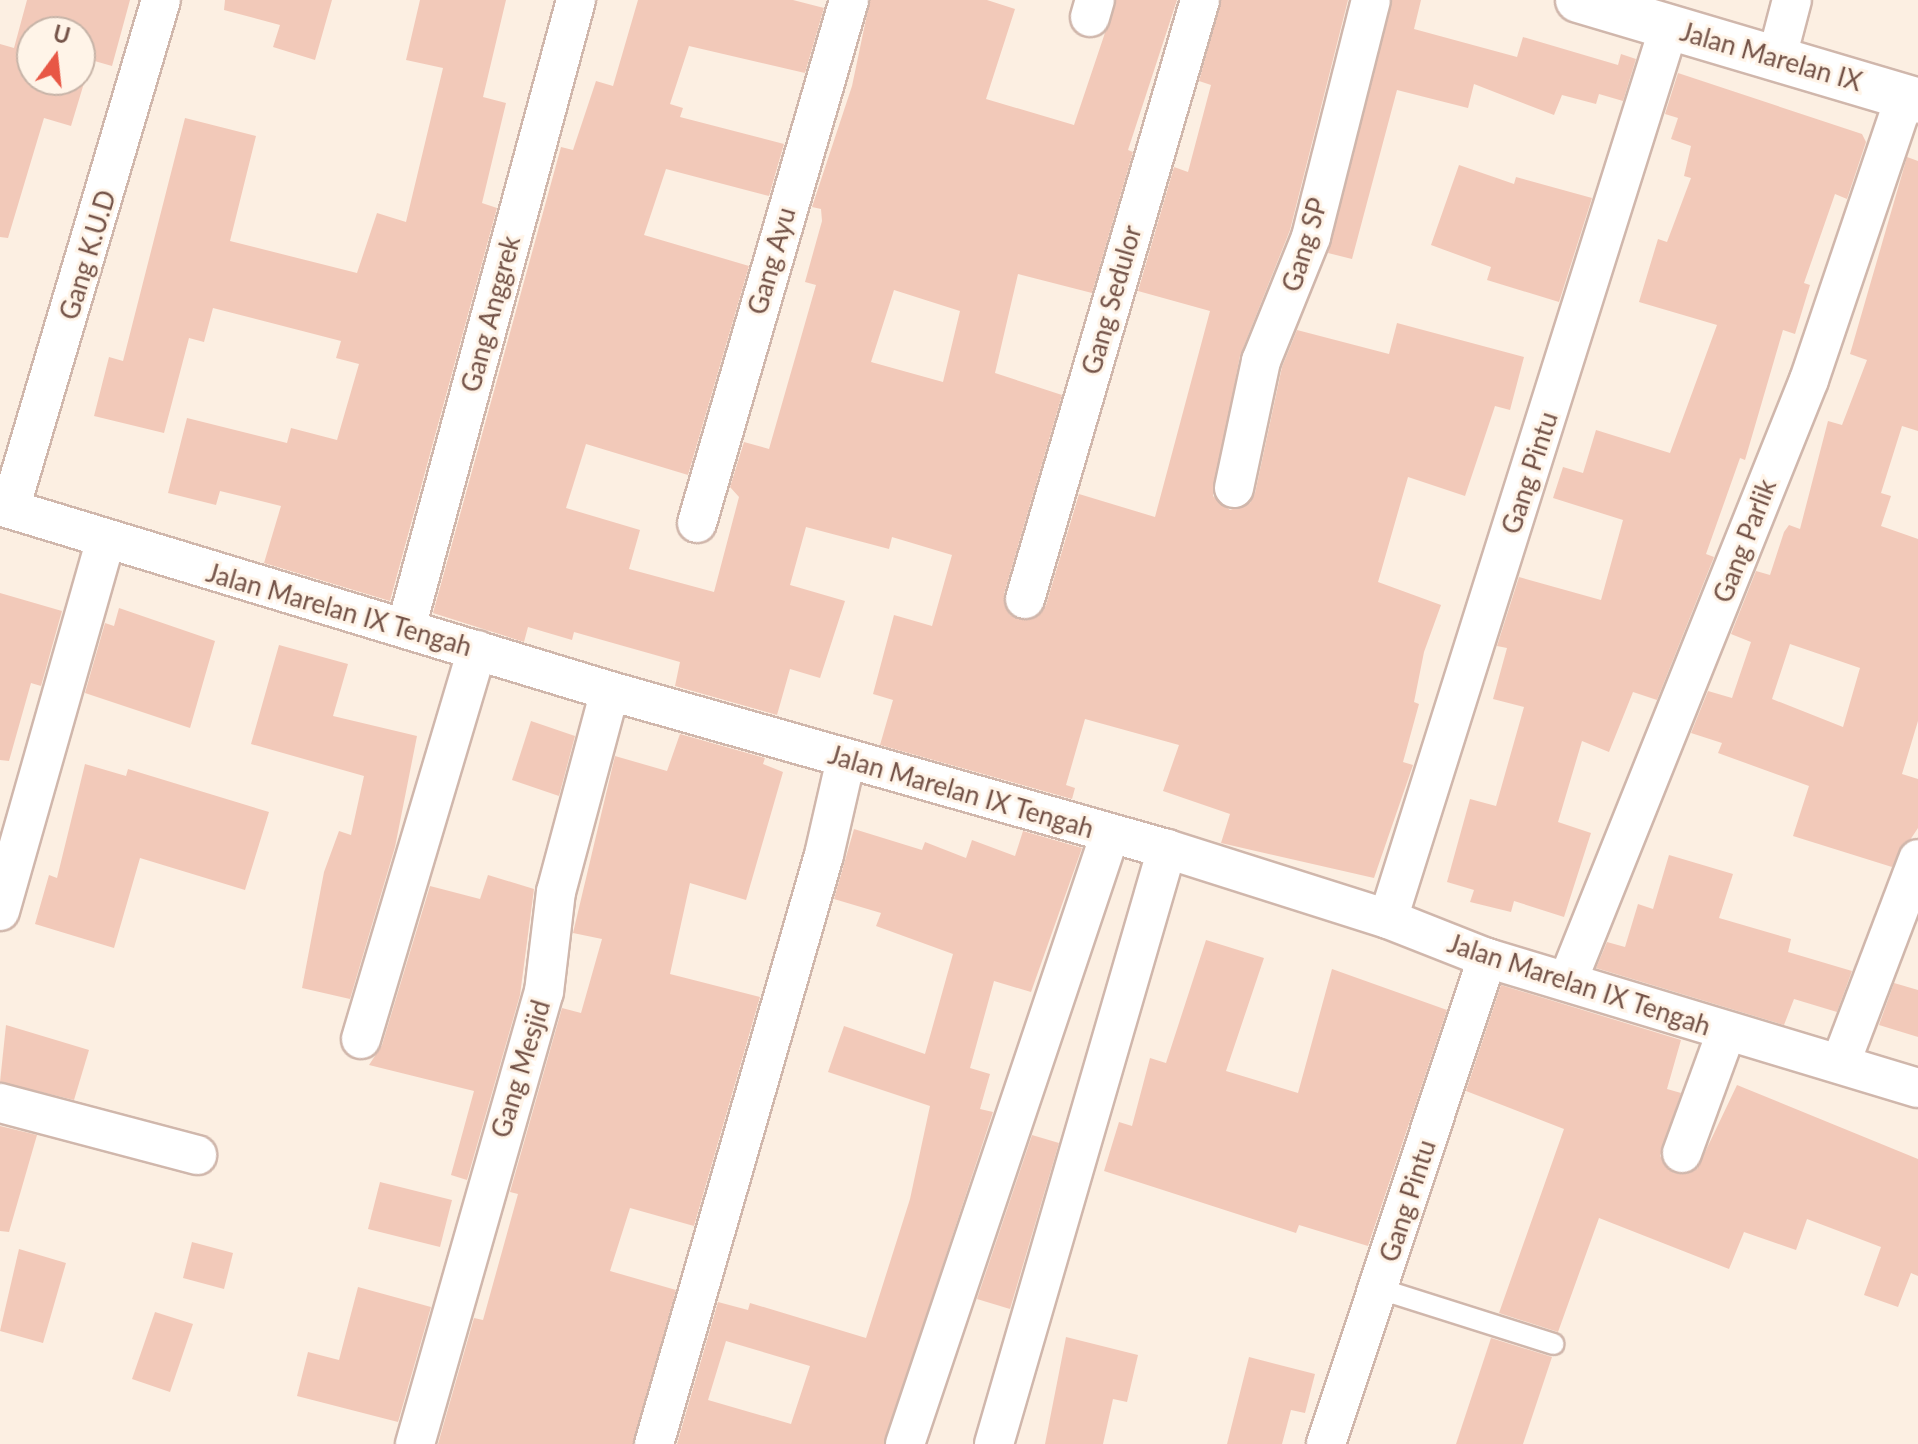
<!DOCTYPE html>
<html>
<head>
<meta charset="utf-8">
<style>
	body { margin:0 }
	#map { position:relative; width:1918px; height:1444px; overflow:hidden; background:#fcefe2; font-family:Lato,sans-serif }
	div>[style] { position:absolute }
	.building>* { inset:0; background:#f2c9b9 }
	.roads { filter:drop-shadow(2px 0 #d0b7ac) drop-shadow(-2px 0 #d0b7ac) drop-shadow(0 2px #d0b7ac) drop-shadow(0 -2px #d0b7ac) }
	.service>* { height:20px; margin:-10px; padding:0 10px; transform-origin:10px; border-radius:10px; background:#fff }
	.minor>* { height:38px; margin:-19px; padding:0 19px; transform-origin:19px; border-radius:19px; background:#fff }
	.secondary>* { height:44px; margin:-22px; padding:0 22px; transform-origin:22px; border-radius:22px; background:#fff }
	span { translate:-50% -50%; white-space:nowrap; text-align:center; line-height:1.15; -webkit-text-stroke:6px #fff4e8; paint-order:stroke }
	.street-label { font-size:26px; color:#745348 }
	.north { position:absolute; left:16px; top:16px; width:80px; height:80px; box-sizing:border-box; background:#fff4e8; border:2px solid #c7b4a8; border-radius:50%; rotate:15deg; font-size:22px; font-weight:700; line-height:32px; text-align:center; color:#745348 }
	.north::after { content:''; display:block; margin:auto; width:28px; height:36px; background:#e85745; clip-path:polygon(50% 0,100% 100%,50% 72%,0 100%) }
</style>
</head>
<body>
<div id="map">
	<div class="building">
		<i style="clip-path:polygon(evenodd,27px 0,130px 0,112px 66px,91px 60px,71px 126px,44px 118px,8px 238px,0 237px,0 44px,14px 48px,27px 0,32px 32px,80px 32px,80px 80px,32px 80px,32px 32px)"></i>
		<i style="clip-path:polygon(225px 0,332px 0,315px 60px,273px 47px,280px 25px,224px 10px)"></i>
		<i style="clip-path:polygon(420px 0,506px 0,483px 97px,506px 103px,482px 203px,497px 208px,390px 601px,264px 563px,281px 506px,220px 491px,216px 505px,168px 493px,187px 418px,287px 443px,291px 428px,337px 440px,359px 364px,336px 358px,341px 341px,213px 308px,204px 342px,189px 338px,164px 433px,94px 416px,109px 357px,123px 361px,185px 118px,256px 136px,230px 241px,357px 273px,377px 213px,406px 222px,443px 68px,406px 60px)"></i>
		<i style="clip-path:polygon(evenodd,638px 0,793px 0,824px 8px,805px 73px,689px 46px,670px 104px,683px 108px,680px 117px,784px 144px,769px 196px,666px 169px,644px 235px,749px 266px,688px 475px,586px 444px,566px 508px,640px 530px,629px 569px,714px 592px,739px 497px,730px 487px,744px 442px,769px 449px,816px 285px,805px 282px,822px 221px,821px 209px,812px 207px,852px 86px,870px 0,987px 0,1015px 9px,986px 99px,1074px 125px,1116px 0,1177px 0,1128px 150px,1133px 152px,1092px 293px,1018px 274px,995px 373px,1062px 395px,1004px 594px,1010px 615px,1029px 620px,1046px 605px,1079px 494px,1155px 517px,1210px 311px,1138px 291px,1174px 167px,1188px 172px,1211px 85px,1199px 81px,1221px 0,1348px 0,1290px 230px,1240px 356px,1213px 496px,1230px 510px,1250px 503px,1255px 493px,1282px 367px,1297px 330px,1389px 354px,1397px 323px,1524px 357px,1510px 410px,1495px 406px,1465px 496px,1408px 477px,1378px 582px,1441px 605px,1424px 652px,1414px 702px,1419px 704px,1403px 762px,1413px 765px,1374px 878px,1221px 843px,1230px 814px,1163px 791px,1179px 745px,1085px 719px,1066px 785px,1075px 788px,1072px 799px,880px 745px,893px 700px,873px 694px,894px 615px,932px 626px,952px 555px,892px 537px,889px 549px,806px 527px,790px 585px,845px 601px,820px 678px,790px 669px,777px 715px,675px 686px,680px 662px,574px 632px,572px 640px,528px 627px,524px 642px,433px 613px,561px 147px,573px 150px,596px 81px,613px 86px,638px 0,894px 290px,960px 311px,943px 382px,871px 362px,894px 290px)"></i>
		<i style="clip-path:polygon(1392px 0,1421px 0,1414px 29px,1517px 57px,1523px 37px,1618px 65px,1621px 54px,1636px 59px,1623px 101px,1599px 94px,1596px 104px,1562px 95px,1554px 115px,1474px 84px,1468px 108px,1397px 90px,1352px 259px,1328px 253px)"></i>
		<i style="clip-path:polygon(1678px 73px,1862px 134px,1866px 142px,1847px 199px,1835px 194px,1804px 283px,1810px 285px,1795px 334px,1783px 330px,1745px 460px,1740px 458px,1706px 554px,1714px 557px,1657px 700px,1633px 692px,1609px 752px,1582px 741px,1558px 822px,1591px 833px,1564px 917px,1514px 901px,1511px 912px,1470px 902px,1474px 890px,1447px 882px,1470px 799px,1496px 806px,1524px 707px,1493px 699px,1507px 648px,1497px 646px,1519px 577px,1601px 600px,1623px 520px,1553px 498px,1563px 467px,1583px 473px,1596px 430px,1670px 453px,1717px 325px,1639px 302px,1658px 239px,1667px 242px,1691px 178px,1684px 176px,1691px 146px,1671px 139px,1678px 118px,1665px 114px)"></i>
		<i style="clip-path:polygon(evenodd,1907px 157px,1918px 161px,1918px 431px,1902px 426px,1881px 493px,1891px 496px,1881px 526px,1918px 539px,1918px 721px,1902px 774px,1918px 779px,1918px 828px,1892px 867px,1793px 836px,1809px 786px,1718px 753px,1722px 743px,1691px 733px,1708px 691px,1732px 698px,1751px 642px,1731px 634px,1756px 571px,1770px 575px,1784px 532px,1789px 525px,1800px 529px,1828px 421px,1842px 425px,1867px 360px,1850px 354px,1907px 157px,1790px 644px,1860px 668px,1843px 727px,1772px 699px,1790px 644px)"></i>
		<i style="clip-path:polygon(1459px 165px,1514px 184px,1516px 177px,1592px 198px,1559px 302px,1487px 280px,1491px 267px,1431px 245px)"></i>
		<i style="clip-path:polygon(0 593px,62px 611px,41px 686px,31px 683px,9px 761px,0 760px)"></i>
		<i style="clip-path:polygon(119px 608px,215px 641px,190px 728px,85px 693px,105px 623px,114px 626px)"></i>
		<i style="clip-path:polygon(279px 645px,348px 664px,333px 716px,417px 736px,395px 847px,350px 999px,302px 988px,324px 872px,339px 831px,351px 835px,364px 776px,251px 744px)"></i>
		<i style="clip-path:polygon(531px 721px,575px 736px,559px 796px,512px 780px)"></i>
		<i style="clip-path:polygon(680px 734px,765px 758px,763px 764px,783px 772px,746px 900px,690px 883px,670px 974px,760px 997px,694px 1226px,630px 1208px,610px 1271px,676px 1290px,633px 1444px,438px 1444px,474px 1318px,483px 1320px,518px 1194px,510px 1192px,562px 1008px,581px 1013px,602px 939px,573px 933px,615px 756px,667px 771px)"></i>
		<i style="clip-path:polygon(85px 764px,126px 776px,128px 769px,269px 812px,245px 890px,140px 858px,114px 948px,35px 924px,49px 875px,57px 878px)"></i>
		<i style="clip-path:polygon(evenodd,854px 829px,922px 850px,925px 842px,966px 858px,972px 840px,1015px 856px,1023px 831px,1082px 848px,1031px 992px,994px 981px,970px 1068px,990px 1074px,980px 1109px,993px 1112px,884px 1444px,677px 1444px,718px 1302px,748px 1310px,750px 1303px,866px 1338px,910px 1199px,930px 1106px,828px 1072px,844px 1026px,925px 1054px,953px 954px,876px 926px,881px 913px,834px 899px,854px 829px,726px 1341px,810px 1366px,791px 1424px,708px 1400px,726px 1341px)"></i>
		<i style="clip-path:polygon(1669px 855px,1733px 874px,1719px 918px,1791px 939px,1788px 952px,1852px 971px,1837px 1012px,1794px 999px,1784px 1025px,1596px 968px,1607px 942px,1625px 947px,1638px 904px,1653px 909px)"></i>
		<i style="clip-path:polygon(488px 875px,534px 889px,520px 995px,467px 1180px,451px 1175px,474px 1091px,369px 1065px,382px 1045px,430px 886px,480px 899px)"></i>
		<i style="clip-path:polygon(1206px 940px,1264px 958px,1226px 1071px,1298px 1093px,1332px 969px,1447px 1010px,1368px 1246px,1299px 1225px,1296px 1233px,1104px 1171px,1119px 1122px,1132px 1126px,1150px 1058px,1166px 1063px)"></i>
		<i style="clip-path:polygon(1894px 983px,1918px 990px,1918px 1037px,1879px 1025px)"></i>
		<i style="clip-path:polygon(1501px 985px,1681px 1040px,1667px 1089px,1681px 1093px,1660px 1156px,1674px 1173px,1697px 1169px,1737px 1085px,1918px 1159px,1918px 1276px,1911px 1273px,1898px 1307px,1864px 1295px,1881px 1247px,1807px 1219px,1796px 1250px,1744px 1232px,1729px 1269px,1599px 1218px,1558px 1332px,1499px 1313px,1564px 1129px,1466px 1091px)"></i>
		<i style="clip-path:polygon(6px 1025px,89px 1050px,74px 1100px,0 1082px)"></i>
		<i style="clip-path:polygon(0 1126px,37px 1135px,9px 1232px,0 1231px)"></i>
		<i style="clip-path:polygon(1032px 1135px,1059px 1143px,1010px 1309px,977px 1299px)"></i>
		<i style="clip-path:polygon(380px 1182px,452px 1200px,440px 1247px,368px 1229px)"></i>
		<i style="clip-path:polygon(192px 1242px,233px 1253px,224px 1289px,183px 1278px)"></i>
		<i style="clip-path:polygon(19px 1249px,66px 1263px,43px 1343px,0 1331px)"></i>
		<i style="clip-path:polygon(358px 1287px,431px 1307px,398px 1422px,297px 1396px,308px 1352px,339px 1360px)"></i>
		<i style="clip-path:polygon(155px 1312px,193px 1324px,170px 1392px,132px 1379px)"></i>
		<i style="clip-path:polygon(1066px 1337px,1138px 1355px,1127px 1402px,1113px 1399px,1103px 1444px,1045px 1444px)"></i>
		<i style="clip-path:polygon(1491px 1338px,1552px 1357px,1523px 1444px,1456px 1444px)"></i>
		<i style="clip-path:polygon(1249px 1357px,1315px 1374px,1305px 1413px,1291px 1410px,1282px 1444px,1227px 1444px)"></i>
	</div>
	<div class="roads">
		<div class="service">
			<i style="left:1380px;top:1289px;width:182px;rotate:17.6deg"></i>
		</div>
		<div class="minor">
			<i style="left:1090px;top:17px;width:18px;rotate:-74deg"></i>
			<i style="left:1777px;top:57px;width:59px;rotate:-75.3deg"></i>
			<i style="left:1234px;top:488px;width:130px;rotate:-78deg"></i>
			<i style="left:1261px;top:361px;width:134px;rotate:-68deg"></i>
			<i style="left:1311px;top:237px;width:244px;rotate:-75.8deg"></i>
			<i style="left:0;top:506px;width:637px;rotate:16.87deg"></i>
			<i style="left:610px;top:691px;width:579px;rotate:15.84deg"></i>
			<i style="left:1167px;top:849px;width:232px;rotate:17.6deg"></i>
			<i style="left:1388px;top:919px;width:106px;rotate:21.5deg"></i>
			<i style="left:1487px;top:958px;width:450px;rotate:16.8deg"></i>
			<i style="left:10px;top:509px;width:531px;rotate:-73.48deg"></i>
			<i style="left:697px;top:523px;width:545px;rotate:-73.79deg"></i>
			<i style="left:1025px;top:599px;width:624px;rotate:-73.71deg"></i>
			<i style="left:406px;top:628px;width:651px;rotate:-74.85deg"></i>
			<i style="left:0;top:911px;width:384px;rotate:-74.1deg"></i>
			<i style="left:1388px;top:919px;width:935px;rotate:-72.51deg"></i>
			<i style="left:1568px;top:980px;width:647px;rotate:-68.12deg"></i>
			<i style="left:1809px;top:380px;width:300px;rotate:-71.3deg"></i>
			<i style="left:361px;top:1039px;width:406px;rotate:-73.4deg"></i>
			<i style="left:1841px;top:1062px;width:217px;rotate:-69.2deg"></i>
			<i style="left:0;top:1103px;width:204px;rotate:14.8deg"></i>
			<i style="left:1682px;top:1153px;width:128px;rotate:-69.9deg"></i>
			<i style="left:415px;top:1444px;width:470px;rotate:-74.1deg"></i>
			<i style="left:544px;top:992px;width:101px;rotate:-83.2deg"></i>
			<i style="left:556px;top:892px;width:208px;rotate:-75deg"></i>
			<i style="left:654px;top:1444px;width:613px;rotate:-73.9deg"></i>
			<i style="left:824px;top:855px;width:98px;rotate:-77.1deg"></i>
			<i style="left:905px;top:1444px;width:644px;rotate:-71.42deg"></i>
			<i style="left:994px;top:1444px;width:620px;rotate:-73.79deg"></i>
			<i style="left:1326px;top:1444px;width:512px;rotate:-71.67deg"></i>
		</div>
		<div class="secondary">
			<i style="left:1578px;top:0;width:355px;rotate:16.5deg"></i>
		</div>
	</div>
	<div class="street-label">
		<span style="left:1771px;top:57px;rotate:16deg">Jalan Marelan IX</span>
		<span style="left:1305px;top:245px;rotate:-73deg">Gang SP</span>
		<span style="left:88px;top:255px;rotate:-73deg">Gang K.U.D</span>
		<span style="left:772px;top:261px;rotate:-74deg">Gang Ayu</span>
		<span style="left:1112px;top:300px;rotate:-74deg">Gang Sedulor</span>
		<span style="left:491px;top:314px;rotate:-75deg">Gang Anggrek</span>
		<span style="left:1530px;top:473px;rotate:-72deg">Gang Pintu</span>
		<span style="left:1745px;top:541px;rotate:-69deg">Gang Parlik</span>
		<span style="left:339px;top:610px;rotate:16deg">Jalan Marelan IX Tengah</span>
		<span style="left:961px;top:792px;rotate:16deg">Jalan Marelan IX Tengah</span>
		<span style="left:1579px;top:985px;rotate:18deg">Jalan Marelan IX Tengah</span>
		<span style="left:521px;top:1069px;rotate:-73deg">Gang Mesjid</span>
		<span style="left:1408px;top:1201px;rotate:-72deg">Gang Pintu</span>
	</div>
	<div class="north">U</div>
</div>
</body>
</html>
